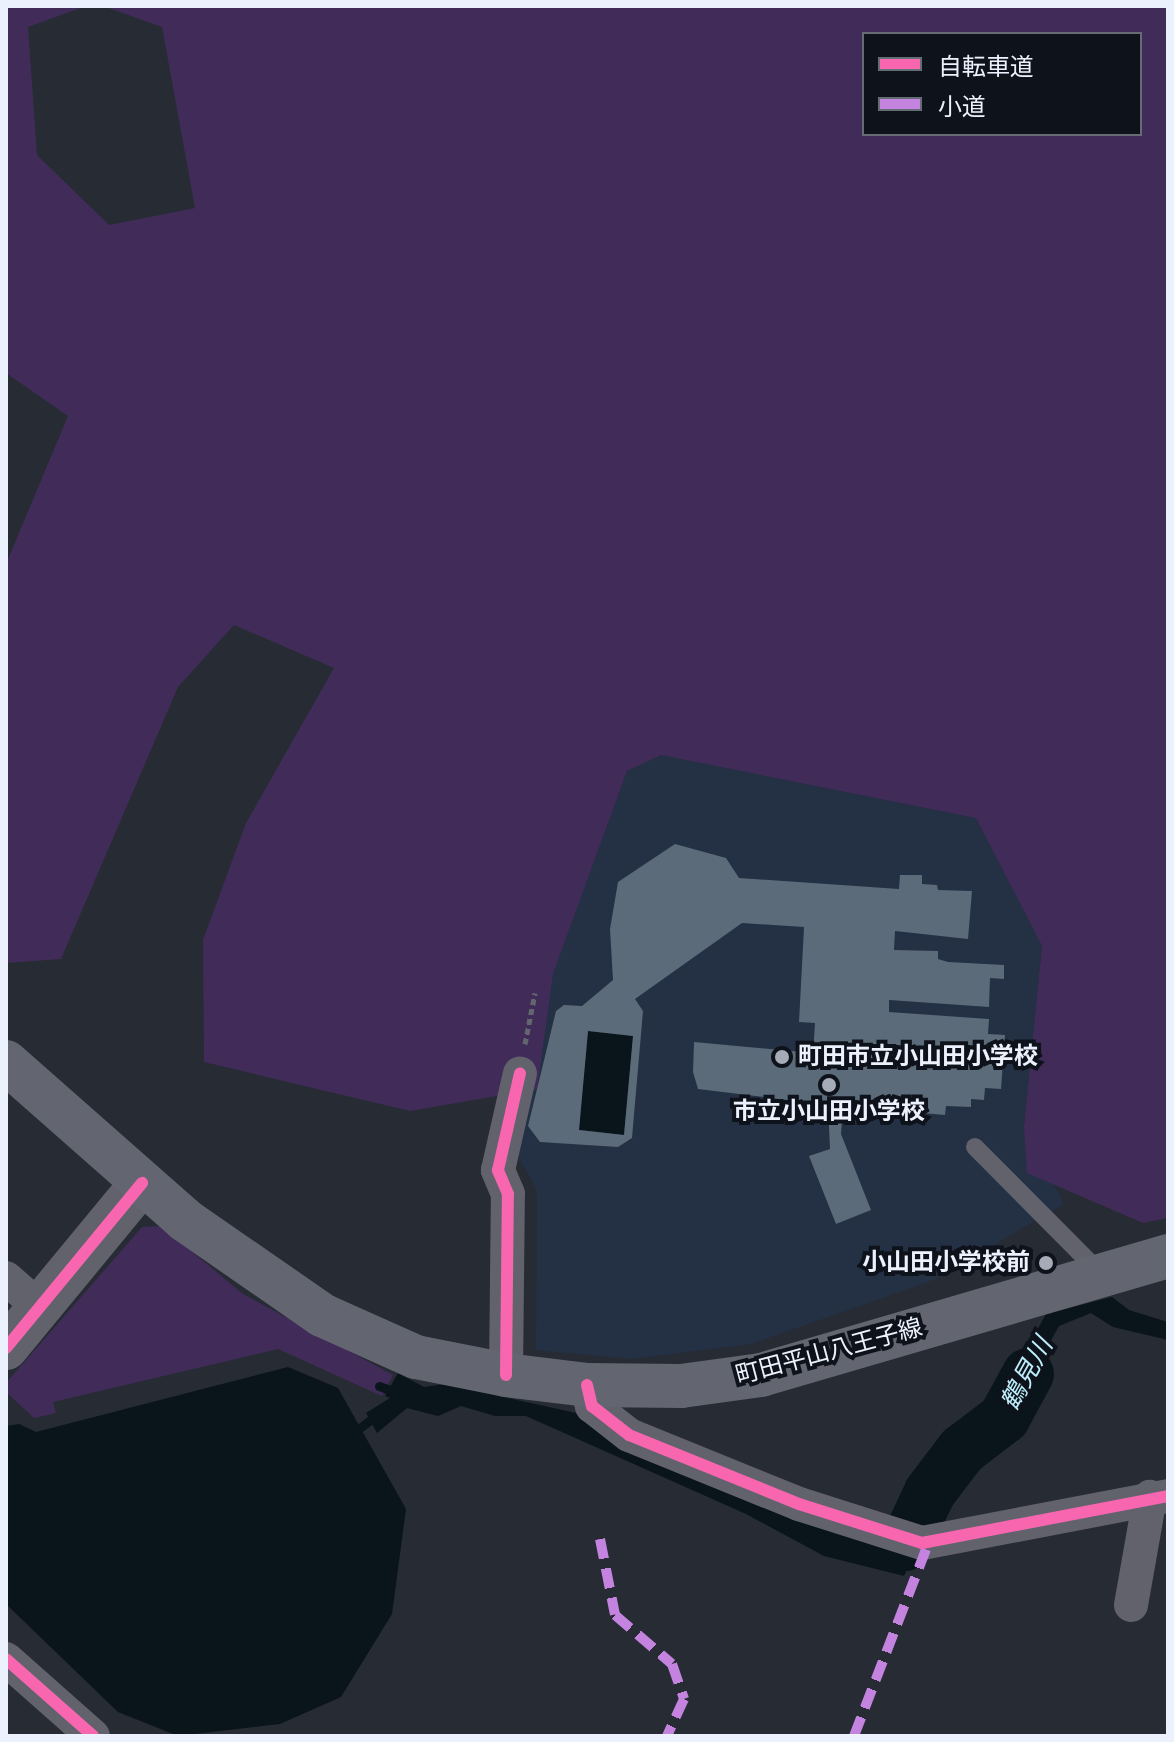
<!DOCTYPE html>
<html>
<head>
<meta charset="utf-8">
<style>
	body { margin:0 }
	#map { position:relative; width:1174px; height:1742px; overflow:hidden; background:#262b34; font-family:"Times New Roman","Noto Sans JP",serif }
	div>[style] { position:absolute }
	.built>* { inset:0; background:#243044 }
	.green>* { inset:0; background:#412c59 }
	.water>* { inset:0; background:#09151a }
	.stream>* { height:9px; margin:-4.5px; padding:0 4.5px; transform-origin:4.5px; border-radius:4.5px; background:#09151a }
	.river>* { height:52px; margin:-26px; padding:0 26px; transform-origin:26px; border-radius:26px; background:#09151a }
	.building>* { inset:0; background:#5b6b79 }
	.path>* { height:5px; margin-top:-2.5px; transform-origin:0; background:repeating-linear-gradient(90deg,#63666f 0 6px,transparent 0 10px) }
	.service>* { height:18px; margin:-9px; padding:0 9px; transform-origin:9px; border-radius:9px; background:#62626d }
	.minor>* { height:34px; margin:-17px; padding:0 17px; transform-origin:17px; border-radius:17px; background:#62626d }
	.tertiary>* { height:44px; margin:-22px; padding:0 22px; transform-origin:22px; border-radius:22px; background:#62626d }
	.secondary>* { height:44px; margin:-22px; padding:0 22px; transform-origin:22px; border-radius:22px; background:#636671 }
	.quiet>* { height:10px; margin-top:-5px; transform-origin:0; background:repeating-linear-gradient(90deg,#c483df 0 20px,transparent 0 30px) }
	.cycleway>* { height:12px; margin:-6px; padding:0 6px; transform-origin:6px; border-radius:6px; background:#f766af }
	.dots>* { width:22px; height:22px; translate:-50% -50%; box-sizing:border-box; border:4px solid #0e121a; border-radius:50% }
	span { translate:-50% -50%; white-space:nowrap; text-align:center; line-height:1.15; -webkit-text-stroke:8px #0e121a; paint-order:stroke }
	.poi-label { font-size:24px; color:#ebf2fd; font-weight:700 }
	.left { translate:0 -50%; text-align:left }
	.right { translate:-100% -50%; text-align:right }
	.street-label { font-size:24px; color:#ebf2fd }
	.water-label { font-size:26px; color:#bdeefc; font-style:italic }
	.frame { position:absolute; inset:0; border:8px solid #ebf2fd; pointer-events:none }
	.legend { position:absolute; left:862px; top:32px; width:280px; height:104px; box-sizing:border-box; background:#0e121a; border:2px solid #666c75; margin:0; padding:10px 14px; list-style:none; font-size:24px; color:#ebf2fd }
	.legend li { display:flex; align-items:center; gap:16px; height:40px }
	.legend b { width:40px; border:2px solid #666c75 }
</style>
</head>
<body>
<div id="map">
	<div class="built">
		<i style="clip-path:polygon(661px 755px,976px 818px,1042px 946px,1024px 1127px,1064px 1204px,931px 1281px,751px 1344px,631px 1359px,536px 1350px,537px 1191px,514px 1148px,548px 986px,627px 771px)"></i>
	</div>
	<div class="green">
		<i style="clip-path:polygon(evenodd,6px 6px,86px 6px,28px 27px,37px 155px,109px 225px,195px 208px,162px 27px,103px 6px,1168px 6px,1168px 1218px,1143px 1223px,1027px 1173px,1024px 1127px,1042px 946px,976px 818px,661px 755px,627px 771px,553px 974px,537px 1089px,410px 1111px,204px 1062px,203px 940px,246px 823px,334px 668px,234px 625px,178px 687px,61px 959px,6px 963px,6px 564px,68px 416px,6px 373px,6px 6px,864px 34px,1140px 34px,1140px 134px,864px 134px,864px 34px)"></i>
		<i style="clip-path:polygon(161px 1226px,243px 1294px,393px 1375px,382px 1396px,278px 1349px,53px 1402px,56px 1413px,34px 1418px,6px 1392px,6px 1383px,142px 1227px)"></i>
	</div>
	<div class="water">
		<i style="clip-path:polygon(588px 1031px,633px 1036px,624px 1135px,579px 1130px)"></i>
		<i style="clip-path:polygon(1112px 1297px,1129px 1310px,1168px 1322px,1168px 1340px,1113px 1327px,1091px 1313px,1059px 1326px,1007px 1419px,978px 1436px,946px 1467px,933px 1491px,925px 1529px,904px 1576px,824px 1556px,746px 1514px,526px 1416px,495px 1416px,461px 1406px,438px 1416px,407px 1408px,377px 1433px,366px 1413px,390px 1398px,385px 1396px,398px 1373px,424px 1387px,445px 1384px,576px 1413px,633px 1452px,910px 1525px,921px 1483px,942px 1454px,990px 1416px,1046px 1314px)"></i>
		<i style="clip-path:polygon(288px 1367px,338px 1388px,406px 1509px,392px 1614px,341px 1697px,280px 1724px,178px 1736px,118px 1712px,6px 1604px,6px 1426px,19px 1424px,36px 1432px)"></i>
	</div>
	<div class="stream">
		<i style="left:379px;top:1386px;width:20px;rotate:20deg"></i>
		<i style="left:361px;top:1427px;width:20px;rotate:-37deg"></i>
	</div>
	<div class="river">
		<i style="left:905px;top:1545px;width:59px;rotate:-64.7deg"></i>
		<i style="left:930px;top:1492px;width:53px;rotate:-52.7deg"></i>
		<i style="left:962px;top:1450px;width:53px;rotate:-37.3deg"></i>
		<i style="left:1004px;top:1418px;width:50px;rotate:-61.4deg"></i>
	</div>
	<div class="building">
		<i style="clip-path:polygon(evenodd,675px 844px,726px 858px,739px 878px,899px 889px,900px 875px,922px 875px,922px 884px,937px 885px,938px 890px,972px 891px,968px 939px,895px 931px,894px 950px,938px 951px,938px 959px,948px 962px,1004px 965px,1004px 979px,990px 978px,989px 1007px,889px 1000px,889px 1012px,989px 1019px,988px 1034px,1005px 1035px,1001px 1089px,985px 1088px,984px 1100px,971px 1099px,971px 1107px,946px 1106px,945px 1115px,843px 1106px,841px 1134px,871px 1210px,836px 1224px,809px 1156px,830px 1149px,828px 1105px,698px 1089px,693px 1072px,694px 1042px,813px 1053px,815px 1023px,799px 1022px,804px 927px,742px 923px,635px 999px,643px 1011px,632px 1138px,618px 1147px,540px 1142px,528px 1126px,556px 1011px,564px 1005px,582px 1006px,613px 980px,610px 929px,618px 882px,675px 844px,588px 1031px,633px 1036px,624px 1135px,579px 1130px,588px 1031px)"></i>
	</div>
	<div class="path">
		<i style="left:525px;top:1044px;width:52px;rotate:-78.9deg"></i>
	</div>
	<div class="service">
		<i style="left:975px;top:1147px;width:176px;rotate:45.2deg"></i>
	</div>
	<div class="minor">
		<i style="left:6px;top:1278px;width:44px;rotate:41.3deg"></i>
		<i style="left:506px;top:1375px;width:181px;rotate:-89.4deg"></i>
		<i style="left:508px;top:1194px;width:26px;rotate:-113deg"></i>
		<i style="left:498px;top:1170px;width:99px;rotate:-77.2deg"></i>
		<i style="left:587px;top:1385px;width:22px;rotate:77deg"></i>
		<i style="left:592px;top:1406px;width:47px;rotate:38.1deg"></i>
		<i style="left:629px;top:1435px;width:183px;rotate:22.1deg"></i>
		<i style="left:799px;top:1504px;width:129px;rotate:17.6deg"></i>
		<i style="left:922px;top:1543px;width:250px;rotate:-10.8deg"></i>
		<i style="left:1131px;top:1605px;width:110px;rotate:-80deg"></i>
		<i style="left:6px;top:1659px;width:116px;rotate:41.5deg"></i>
	</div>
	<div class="tertiary">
		<i style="left:6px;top:1348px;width:214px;rotate:-50.5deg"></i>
	</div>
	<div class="secondary">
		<i style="left:6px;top:1062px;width:239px;rotate:41.4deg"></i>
		<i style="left:185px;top:1220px;width:167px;rotate:34.7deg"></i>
		<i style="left:322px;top:1315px;width:103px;rotate:24.1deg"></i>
		<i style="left:416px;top:1357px;width:92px;rotate:11.3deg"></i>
		<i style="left:506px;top:1375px;width:82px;rotate:7deg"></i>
		<i style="left:587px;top:1385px;width:94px;rotate:0.6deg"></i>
		<i style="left:681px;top:1386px;width:81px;rotate:-7.8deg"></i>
		<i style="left:761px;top:1375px;width:424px;rotate:-16.3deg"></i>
	</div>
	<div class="quiet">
		<i style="left:600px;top:1539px;width:77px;rotate:78.8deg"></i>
		<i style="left:615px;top:1615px;width:75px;rotate:40.7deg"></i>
		<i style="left:672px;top:1664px;width:37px;rotate:71deg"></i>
		<i style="left:684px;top:1699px;width:41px;rotate:114.7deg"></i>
		<i style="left:854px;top:1736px;width:206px;rotate:-68.9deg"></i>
	</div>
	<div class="cycleway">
		<i style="left:6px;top:1348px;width:214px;rotate:-50.5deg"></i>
		<i style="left:506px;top:1375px;width:181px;rotate:-89.4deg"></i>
		<i style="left:508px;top:1194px;width:26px;rotate:-113deg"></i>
		<i style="left:498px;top:1170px;width:99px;rotate:-77.2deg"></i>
		<i style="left:587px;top:1385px;width:22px;rotate:77deg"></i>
		<i style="left:592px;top:1406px;width:47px;rotate:38.1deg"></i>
		<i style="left:629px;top:1435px;width:183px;rotate:22.1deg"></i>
		<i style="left:799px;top:1504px;width:129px;rotate:17.6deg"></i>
		<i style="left:922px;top:1543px;width:250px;rotate:-10.8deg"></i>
		<i style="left:6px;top:1659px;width:116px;rotate:41.5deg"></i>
	</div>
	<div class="dots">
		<i style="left:782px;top:1057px;background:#a6acb7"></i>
		<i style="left:829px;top:1085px;background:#a6acb7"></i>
		<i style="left:1046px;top:1263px;background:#a6acb7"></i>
	</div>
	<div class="poi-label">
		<span class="left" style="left:798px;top:1057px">町田市立小山田小学校</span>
		<span style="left:829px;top:1112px">市立小山田小学校</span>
		<span class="right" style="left:1030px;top:1263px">小山田小学校前</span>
	</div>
	<div class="street-label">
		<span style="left:829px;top:1352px;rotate:-15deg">町田平山八王子線</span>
	</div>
	<div class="water-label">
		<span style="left:1027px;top:1374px;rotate:-61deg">鶴見川</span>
	</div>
	<div class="frame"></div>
	<ul class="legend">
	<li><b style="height:10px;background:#f766af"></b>自転車道</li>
	<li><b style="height:10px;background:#c483df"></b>小道</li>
	</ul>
</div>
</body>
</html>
